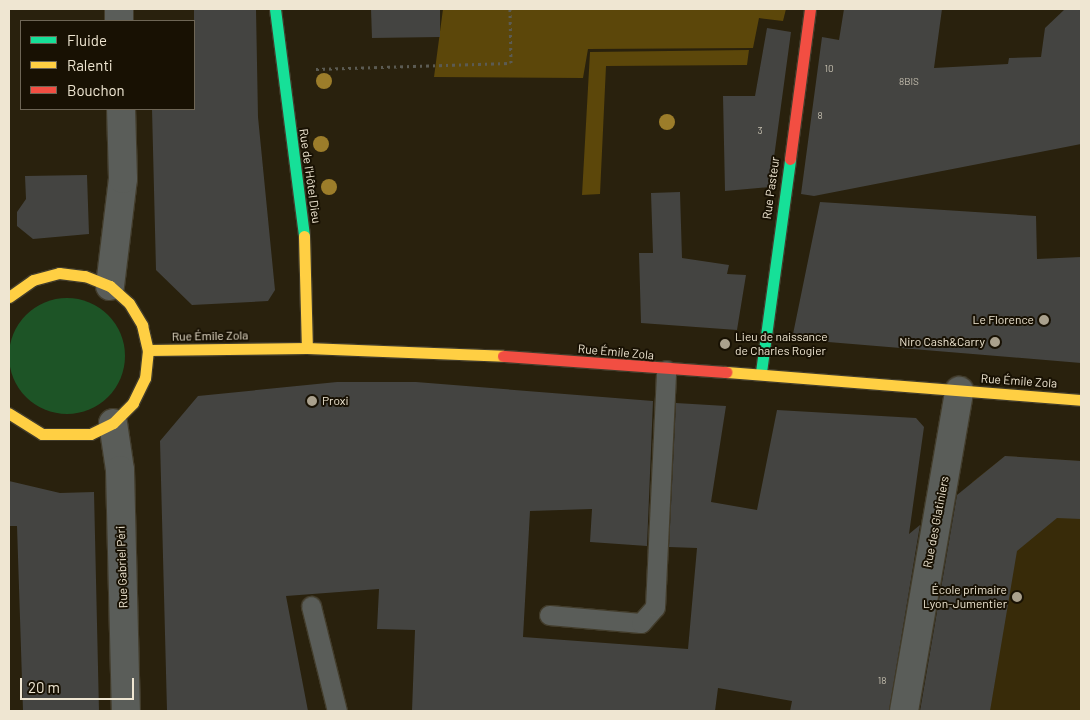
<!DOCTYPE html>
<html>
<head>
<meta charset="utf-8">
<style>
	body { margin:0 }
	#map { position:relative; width:1090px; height:720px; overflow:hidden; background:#29210d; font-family:Barlow,sans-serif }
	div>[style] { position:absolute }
	.built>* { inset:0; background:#382b09 }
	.green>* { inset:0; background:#5c470a }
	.water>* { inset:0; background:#1d5426 }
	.round { border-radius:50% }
	.building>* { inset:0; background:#444441 }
	.path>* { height:3px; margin-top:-1.5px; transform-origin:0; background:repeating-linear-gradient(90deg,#5b5b53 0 2.5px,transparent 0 6.5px) }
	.roads { filter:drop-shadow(1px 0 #423c2b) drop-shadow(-1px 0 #423c2b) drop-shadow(0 1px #423c2b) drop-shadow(0 -1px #423c2b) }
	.lane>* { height:19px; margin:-9.5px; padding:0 9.5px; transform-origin:9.5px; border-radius:9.5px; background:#5a5d59 }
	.street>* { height:28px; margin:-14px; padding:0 14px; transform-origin:14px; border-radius:14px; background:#5a5d59 }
	.fast>* { height:11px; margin:-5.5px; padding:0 5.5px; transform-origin:5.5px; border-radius:5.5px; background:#16e098 }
	.slow>* { height:11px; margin:-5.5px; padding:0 5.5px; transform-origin:5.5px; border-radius:5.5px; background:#ffcf43 }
	.jam>* { height:11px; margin:-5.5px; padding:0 5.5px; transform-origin:5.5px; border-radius:5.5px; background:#f24e42 }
	.trees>* { width:16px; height:16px; margin:-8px; border-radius:50%; background:#9c7d2a }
	.dots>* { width:14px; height:14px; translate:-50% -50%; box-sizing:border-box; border:2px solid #181103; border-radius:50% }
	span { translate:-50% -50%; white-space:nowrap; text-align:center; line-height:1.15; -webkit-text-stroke:4px #181103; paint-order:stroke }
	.number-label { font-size:10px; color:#c4beae }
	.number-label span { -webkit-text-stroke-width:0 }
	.street-label { font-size:12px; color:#efe6d2 }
	.poi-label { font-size:12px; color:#efe6d2 }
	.right { translate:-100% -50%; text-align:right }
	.left { translate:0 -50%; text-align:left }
	.frame { position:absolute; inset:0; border:10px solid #efe6d2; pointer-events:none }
	.legend { position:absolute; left:20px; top:20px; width:175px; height:90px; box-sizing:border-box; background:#181103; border:1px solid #6e6656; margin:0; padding:6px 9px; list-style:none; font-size:15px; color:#efe6d2 }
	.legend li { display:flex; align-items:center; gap:10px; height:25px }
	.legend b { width:25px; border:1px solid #6e6656 }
	.scale { position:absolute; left:20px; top:678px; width:114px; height:22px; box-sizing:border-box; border:2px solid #efe6d2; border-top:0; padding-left:6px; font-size:15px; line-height:18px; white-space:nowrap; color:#efe6d2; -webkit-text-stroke:4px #181103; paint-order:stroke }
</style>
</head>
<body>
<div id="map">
	<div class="built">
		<i style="clip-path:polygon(1005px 456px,1081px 461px,1081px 711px,933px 711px,972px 482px)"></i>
	</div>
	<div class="green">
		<i style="clip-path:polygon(443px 9px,786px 9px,783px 21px,759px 18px,753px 48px,588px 49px,583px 78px,434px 77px)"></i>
		<i style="clip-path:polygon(749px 50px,747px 65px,606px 66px,600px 194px,582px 195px,590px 52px)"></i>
	</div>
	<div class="water">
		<i class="round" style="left:9px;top:298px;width:116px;height:116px"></i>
	</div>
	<div class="building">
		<i style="clip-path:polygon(194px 9px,256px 9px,258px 117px,275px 290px,268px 301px,192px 305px,156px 270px,152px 109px,194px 109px)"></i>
		<i style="clip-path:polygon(371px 9px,440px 9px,440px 37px,372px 38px)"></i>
		<i style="clip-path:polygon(844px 9px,942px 9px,934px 68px,1008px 64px,1009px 58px,1041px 57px,1045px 28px,1065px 9px,1081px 9px,1081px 144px,814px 196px,801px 194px,822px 37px,839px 40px)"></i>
		<i style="clip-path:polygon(767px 28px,791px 32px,770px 187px,725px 191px,723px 96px,755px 96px)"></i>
		<i style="clip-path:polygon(87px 175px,89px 234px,33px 239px,17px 226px,17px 212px,26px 199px,25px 176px)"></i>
		<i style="clip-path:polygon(680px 192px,682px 258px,729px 265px,727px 274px,746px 275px,737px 330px,641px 323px,639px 253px,653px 253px,651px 193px)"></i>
		<i style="clip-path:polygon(820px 202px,1036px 216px,1037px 259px,1081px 257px,1081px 363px,792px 339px)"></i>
		<i style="clip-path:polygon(337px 382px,416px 382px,653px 401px,647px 546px,590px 542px,592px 509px,530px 511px,523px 637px,688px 649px,697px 548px,669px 547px,676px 403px,726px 406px,711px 502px,757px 510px,777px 410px,916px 418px,924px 427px,909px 534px,920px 525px,889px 711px,790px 711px,792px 701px,718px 688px,715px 711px,412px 711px,415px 630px,377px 629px,379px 589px,286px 596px,308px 711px,167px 711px,160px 441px,198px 396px)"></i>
		<i style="clip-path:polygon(1005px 456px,1081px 461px,1081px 519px,1057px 518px,1017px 551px,990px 711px,920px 711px,957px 495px)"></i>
		<i style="clip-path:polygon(9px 481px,60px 493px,94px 492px,99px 711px,23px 711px,17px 526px,9px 526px)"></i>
	</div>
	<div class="path">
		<i style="left:316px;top:69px;width:195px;rotate:-1.8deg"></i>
		<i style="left:511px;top:63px;width:54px;rotate:-91.1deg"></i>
	</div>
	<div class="roads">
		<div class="lane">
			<i style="left:311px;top:606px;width:108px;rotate:76.1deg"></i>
			<i style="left:549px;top:615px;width:92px;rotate:5deg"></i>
			<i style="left:641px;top:623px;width:21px;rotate:-49deg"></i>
			<i style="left:655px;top:607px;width:237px;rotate:-87.3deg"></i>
		</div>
		<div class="street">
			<i style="left:119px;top:9px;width:12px;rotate:90deg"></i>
			<i style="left:110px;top:286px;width:108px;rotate:-83.1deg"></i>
			<i style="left:123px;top:179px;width:70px;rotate:-91.6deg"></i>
			<i style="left:113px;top:423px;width:48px;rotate:81.5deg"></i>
			<i style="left:120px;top:470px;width:241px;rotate:88.6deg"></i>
			<i style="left:904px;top:711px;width:325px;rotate:-80.2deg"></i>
		</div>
		<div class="fast">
			<i style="left:275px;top:9px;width:229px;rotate:82.7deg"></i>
			<i style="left:761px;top:372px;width:215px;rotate:-82.2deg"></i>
		</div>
		<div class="slow">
			<i style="left:304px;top:236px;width:112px;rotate:88.5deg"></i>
			<i style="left:9px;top:297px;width:29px;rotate:-35deg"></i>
			<i style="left:33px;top:280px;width:27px;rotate:-15deg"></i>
			<i style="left:59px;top:273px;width:26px;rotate:7deg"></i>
			<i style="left:85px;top:276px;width:27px;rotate:22deg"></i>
			<i style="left:110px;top:286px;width:25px;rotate:42deg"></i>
			<i style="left:129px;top:303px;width:26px;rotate:59deg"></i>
			<i style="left:142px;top:325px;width:26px;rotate:77deg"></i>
			<i style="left:148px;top:350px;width:28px;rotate:96deg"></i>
			<i style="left:145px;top:378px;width:28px;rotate:116deg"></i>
			<i style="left:133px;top:403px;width:28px;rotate:135deg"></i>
			<i style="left:113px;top:423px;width:25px;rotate:154deg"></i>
			<i style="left:90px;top:434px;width:48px;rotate:180deg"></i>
			<i style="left:42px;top:434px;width:39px;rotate:-148deg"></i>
			<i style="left:148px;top:350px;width:159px;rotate:-0.7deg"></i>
			<i style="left:307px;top:348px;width:196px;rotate:2.3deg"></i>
			<i style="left:726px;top:372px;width:356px;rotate:4.5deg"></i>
		</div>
		<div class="jam">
			<i style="left:790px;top:159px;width:151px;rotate:-82.4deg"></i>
			<i style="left:503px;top:356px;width:224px;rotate:4.1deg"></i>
		</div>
	</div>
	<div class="trees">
		<i style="left:324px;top:81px"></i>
		<i style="left:667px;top:122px"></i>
		<i style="left:321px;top:144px"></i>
		<i style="left:329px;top:187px"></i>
	</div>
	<div class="dots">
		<i style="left:1044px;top:320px;background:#aaa18d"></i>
		<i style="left:995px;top:342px;background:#aaa18d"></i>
		<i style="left:725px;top:344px;background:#aaa18d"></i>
		<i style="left:312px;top:401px;background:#aaa18d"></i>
		<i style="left:1017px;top:597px;background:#aaa18d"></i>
	</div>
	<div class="number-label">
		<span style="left:829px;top:69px">10</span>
		<span style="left:909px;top:82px">8BIS</span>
		<span style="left:820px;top:116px">8</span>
		<span style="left:760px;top:131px">3</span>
		<span style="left:882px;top:681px">18</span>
	</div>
	<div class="street-label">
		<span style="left:310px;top:176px;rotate:82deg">Rue de l'Hôtel Dieu</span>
		<span style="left:771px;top:188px;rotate:-82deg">Rue Pasteur</span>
		<span style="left:210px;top:336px;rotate:-1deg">Rue Émile Zola</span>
		<span style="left:616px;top:352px;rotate:5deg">Rue Émile Zola</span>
		<span style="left:1019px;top:381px;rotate:4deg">Rue Émile Zola</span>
		<span style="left:936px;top:522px;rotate:-79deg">Rue des Glatiniers</span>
		<span style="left:122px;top:567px;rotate:-92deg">Rue Gabriel Péri</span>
	</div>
	<div class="poi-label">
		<span class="right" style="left:1034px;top:320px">Le Florence</span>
		<span class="left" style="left:735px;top:344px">Lieu de naissance<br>de Charles Rogier</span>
		<span class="right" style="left:985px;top:342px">Niro Cash&amp;Carry</span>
		<span class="left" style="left:322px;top:401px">Proxi</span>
		<span class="right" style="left:1007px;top:597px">École primaire<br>Lyon-Jumentier</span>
	</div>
	<div class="frame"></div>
	<ul class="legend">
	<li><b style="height:6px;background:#16e098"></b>Fluide</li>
	<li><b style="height:6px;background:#ffcf43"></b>Ralenti</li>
	<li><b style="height:6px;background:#f24e42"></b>Bouchon</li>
	</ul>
	<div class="scale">20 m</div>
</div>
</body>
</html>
